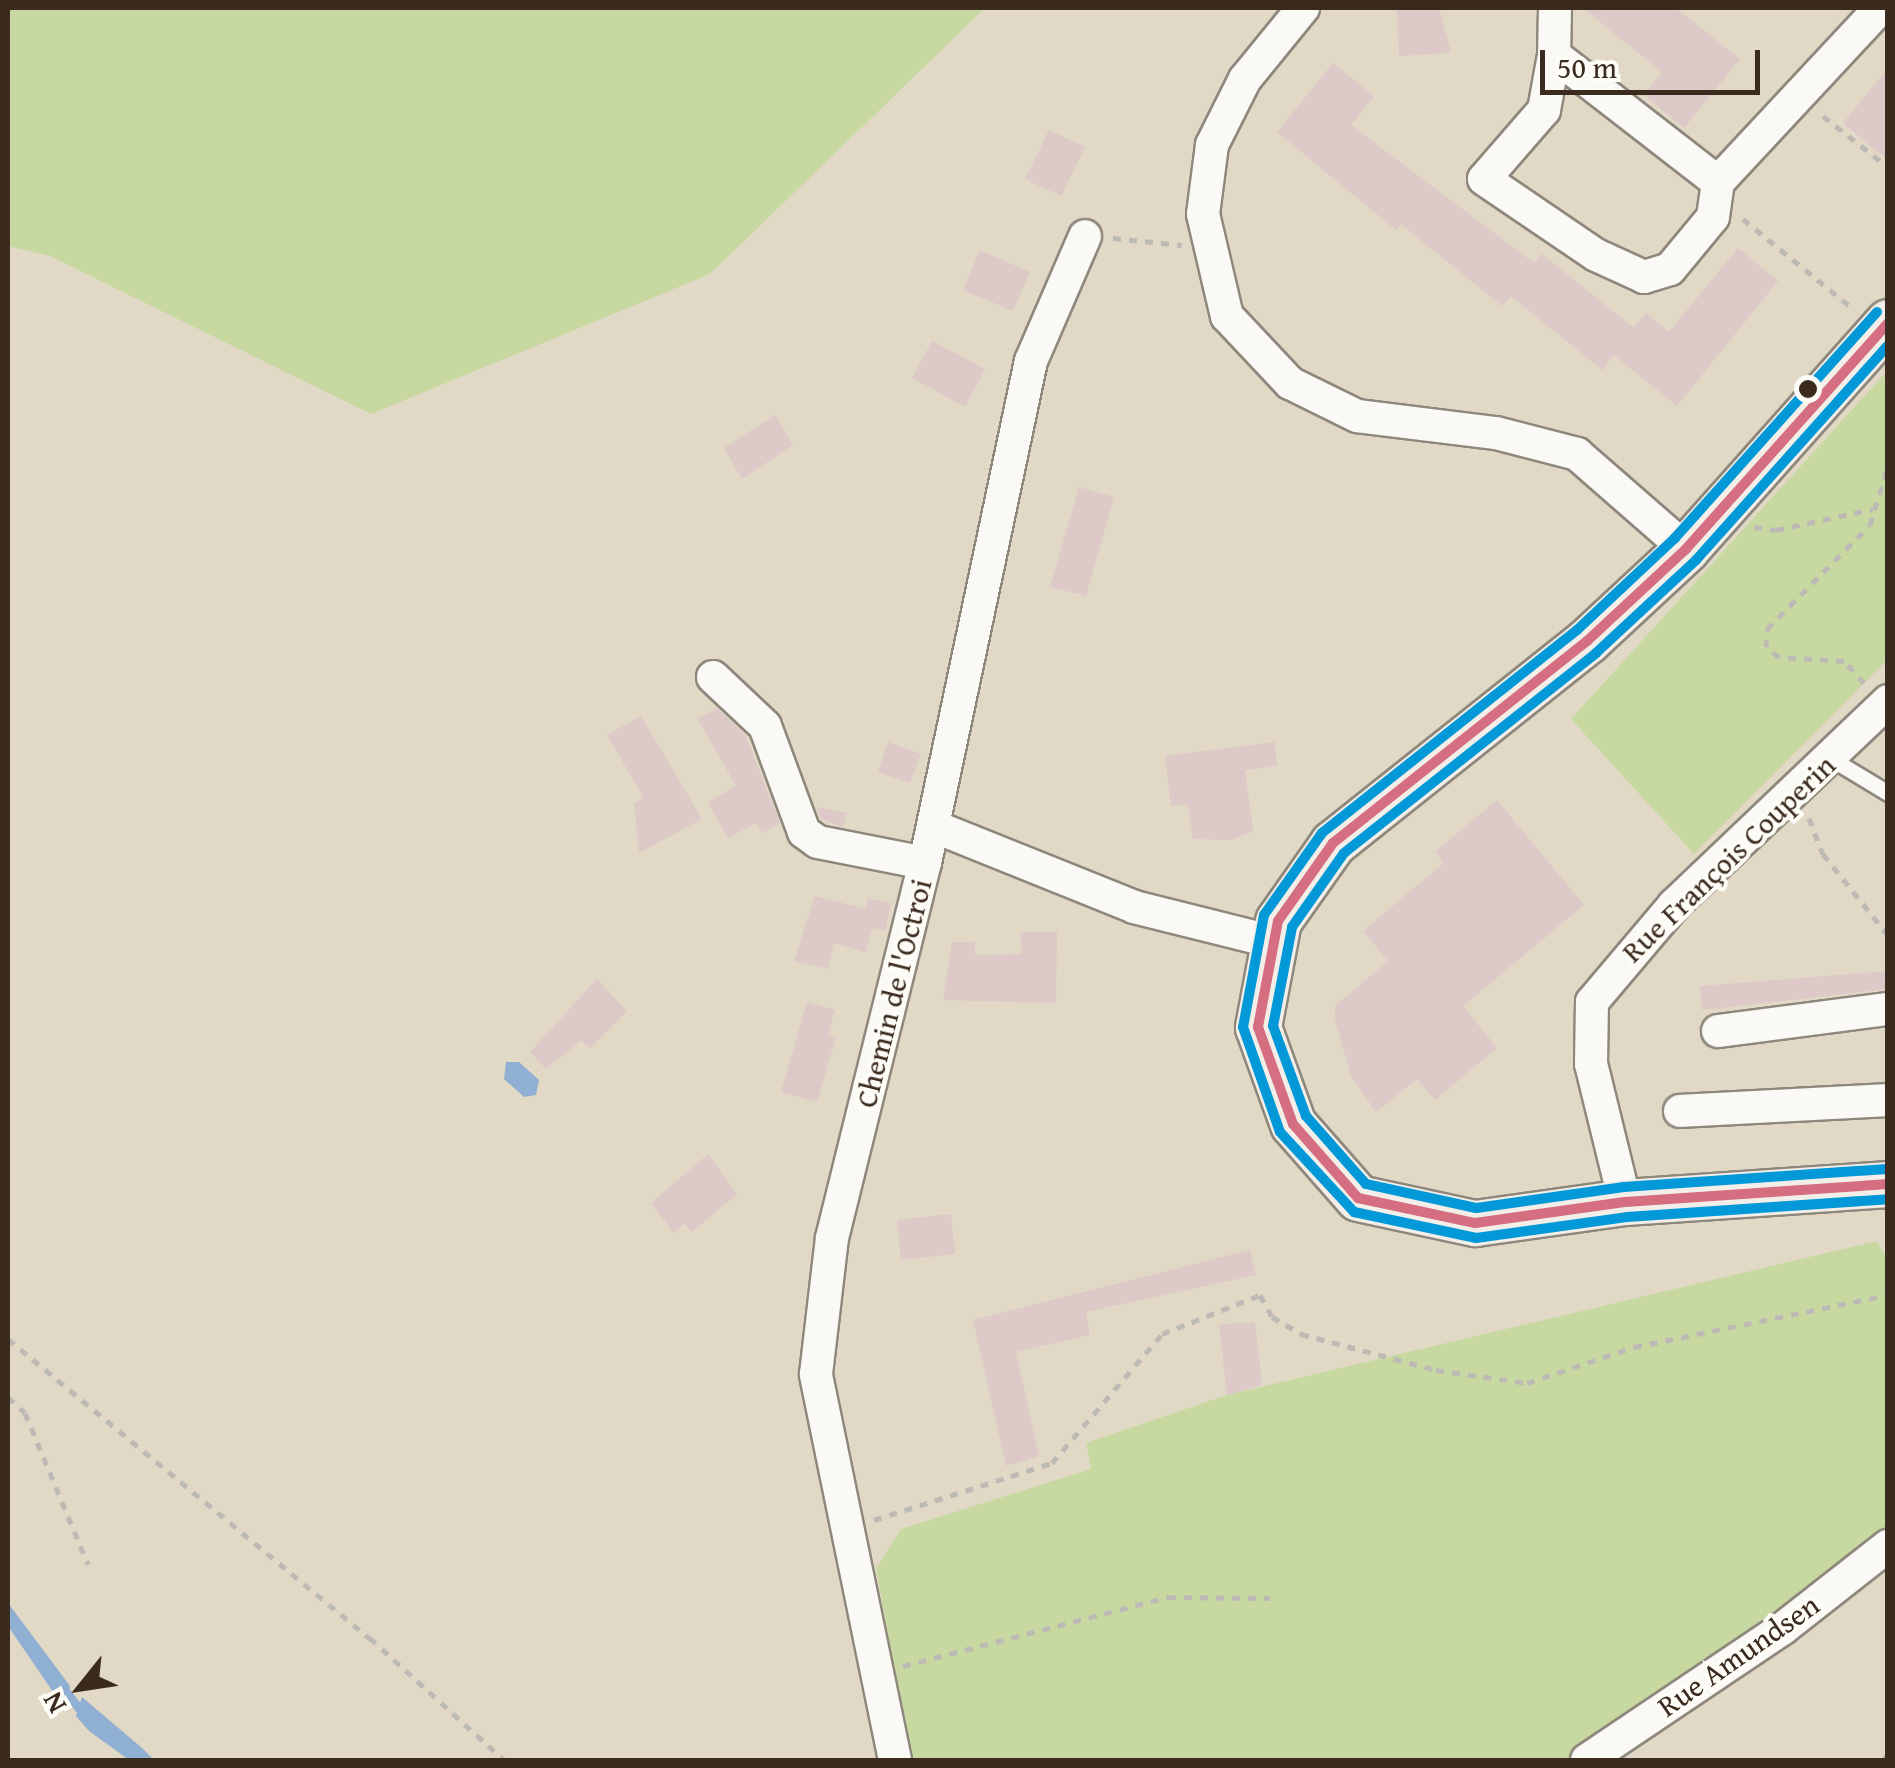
<!DOCTYPE html>
<html>
<head>
<meta charset="utf-8">
<style>
	body { margin:0 }
	#map { position:relative; width:1895px; height:1768px; overflow:hidden; background:#e1d8c6; font-family:"Gentium Book Plus",serif }
	div>[style] { position:absolute }
	.green>* { inset:0; background:#c7d9a1 }
	.water>* { inset:0; background:#8fb0d3 }
	.stream>* { height:9px; margin:-4.5px; padding:0 4.5px; transform-origin:4.5px; border-radius:4.5px; background:#8fb0d3 }
	.building>* { inset:0; background:#ddc9c7 }
	.path>* { height:5px; margin-top:-2.5px; transform-origin:0; background:repeating-linear-gradient(90deg,#bdbab5 0 8px,transparent 0 16px) }
	.roads { filter:drop-shadow(2px 0 #8e877c) drop-shadow(-2px 0 #8e877c) drop-shadow(0 2px #8e877c) drop-shadow(0 -2px #8e877c) }
	.lane>* { height:15px; margin:-7.5px; padding:0 7.5px; transform-origin:7.5px; border-radius:7.5px; background:#faf9f6 }
	.street>* { height:32px; margin:-16px; padding:0 16px; transform-origin:16px; border-radius:16px; background:#faf9f6 }
	.secondary>* { height:45px; margin:-22.5px; padding:0 22.5px; transform-origin:22.5px; border-radius:22.5px; background:#f3efe8 }
	.bus-1>* { height:10px; margin:-5px; padding:0 5px; transform-origin:5px; border-radius:5px; background:#d46e80 }
	.bus-2>* { height:10px; margin:-5px; padding:0 5px; transform-origin:5px; border-radius:5px; background:#0399d9 }
	.bus-3>* { height:10px; margin:-5px; padding:0 5px; transform-origin:5px; border-radius:5px; background:#0399d9 }
	.dots>* { width:28px; height:28px; translate:-50% -50%; box-sizing:border-box; border:5px solid #fdfcf7; border-radius:50% }
	span { translate:-50% -50%; white-space:nowrap; text-align:center; line-height:1.15; -webkit-text-stroke:8px #fdfcf7; paint-order:stroke }
	.street-label { font-size:30px; color:#3b2a1e }
	.frame { position:absolute; inset:0; border:10px solid #3b2a1e; pointer-events:none }
	.north { position:absolute; left:30px; top:1638px; width:100px; height:100px; -webkit-text-stroke:8px #fdfcf7; paint-order:stroke; rotate:240deg; font-size:28px; font-weight:700; line-height:40px; text-align:center; color:#3b2a1e }
	.north::after { content:''; display:block; margin:auto; width:35px; height:45px; background:#3b2a1e; clip-path:polygon(50% 0,100% 100%,50% 72%,0 100%) }
	.scale { position:absolute; left:1540px; top:50px; width:220px; height:45px; box-sizing:border-box; border:5px solid #3b2a1e; border-top:0; padding-left:12px; font-size:30px; line-height:35px; white-space:nowrap; color:#3b2a1e; -webkit-text-stroke:8px #fdfcf7; paint-order:stroke }
</style>
</head>
<body>
<div id="map">
	<div class="green">
		<i style="clip-path:polygon(8px 8px,985px 8px,710px 274px,371px 414px,50px 256px,8px 246px)"></i>
		<i style="clip-path:polygon(1887px 371px,1887px 660px,1694px 854px,1571px 719px)"></i>
		<i style="clip-path:polygon(1877px 1241px,1887px 1260px,1887px 1531px,1775px 1621px,1565px 1760px,911px 1760px,876px 1569px,901px 1529px,1091px 1469px,1086px 1443px,1227px 1395px)"></i>
	</div>
	<div class="water">
		<i style="clip-path:polygon(506px 1062px,519px 1062px,539px 1080px,536px 1095px,524px 1097px,504px 1079px)"></i>
		<i style="clip-path:polygon(8px 1603px,70px 1686px,64px 1708px,8px 1626px)"></i>
		<i style="clip-path:polygon(82px 1697px,142px 1748px,154px 1760px,129px 1760px,89px 1731px,76px 1716px)"></i>
	</div>
	<div class="stream">
		<i style="left:63px;top:1688px;width:34px;rotate:52deg"></i>
	</div>
	<div class="building">
		<i style="clip-path:polygon(1397px 8px,1439px 8px,1451px 53px,1399px 56px)"></i>
		<i style="clip-path:polygon(1583px 8px,1676px 8px,1740px 59px,1684px 128px,1644px 95px,1662px 72px)"></i>
		<i style="clip-path:polygon(1333px 63px,1374px 96px,1351px 125px,1534px 263px,1542px 254px,1634px 328px,1646px 313px,1669px 332px,1738px 248px,1778px 281px,1677px 406px,1614px 355px,1602px 370px,1511px 296px,1502px 306px,1401px 224px,1396px 230px,1277px 132px)"></i>
		<i style="clip-path:polygon(1888px 68px,1888px 160px,1843px 123px)"></i>
		<i style="clip-path:polygon(1049px 130px,1085px 147px,1061px 196px,1025px 179px)"></i>
		<i style="clip-path:polygon(980px 250px,1030px 272px,1013px 311px,963px 290px)"></i>
		<i style="clip-path:polygon(932px 341px,985px 369px,965px 407px,912px 378px)"></i>
		<i style="clip-path:polygon(775px 415px,793px 445px,742px 479px,724px 448px)"></i>
		<i style="clip-path:polygon(1079px 487px,1114px 497px,1086px 596px,1050px 587px)"></i>
		<i style="clip-path:polygon(717px 708px,745px 734px,780px 823px,762px 833px,756px 823px,728px 838px,708px 802px,736px 786px,698px 719px)"></i>
		<i style="clip-path:polygon(641px 716px,702px 819px,639px 853px,634px 803px,644px 798px,607px 735px)"></i>
		<i style="clip-path:polygon(888px 742px,921px 754px,910px 783px,878px 772px)"></i>
		<i style="clip-path:polygon(1275px 742px,1277px 766px,1245px 770px,1253px 831px,1231px 840px,1193px 839px,1188px 804px,1171px 806px,1165px 756px)"></i>
		<i style="clip-path:polygon(1497px 800px,1584px 905px,1463px 1006px,1497px 1048px,1435px 1100px,1417px 1079px,1376px 1112px,1351px 1076px,1335px 1019px,1335px 1006px,1388px 961px,1363px 931px,1444px 863px,1435px 852px)"></i>
		<i style="clip-path:polygon(816px 807px,847px 813px,843px 827px,821px 819px)"></i>
		<i style="clip-path:polygon(815px 896px,866px 909px,868px 898px,891px 903px,885px 931px,872px 928px,866px 952px,834px 943px,828px 969px,794px 961px)"></i>
		<i style="clip-path:polygon(1020px 932px,1057px 932px,1056px 1003px,943px 1000px,952px 942px,975px 942px,975px 955px,1022px 954px)"></i>
		<i style="clip-path:polygon(1888px 971px,1888px 989px,1702px 1010px,1700px 986px)"></i>
		<i style="clip-path:polygon(597px 979px,627px 1011px,590px 1048px,581px 1040px,546px 1069px,530px 1052px)"></i>
		<i style="clip-path:polygon(807px 1002px,835px 1010px,828px 1036px,836px 1037px,817px 1102px,781px 1092px)"></i>
		<i style="clip-path:polygon(708px 1154px,737px 1194px,692px 1232px,685px 1223px,674px 1233px,651px 1203px)"></i>
		<i style="clip-path:polygon(951px 1214px,955px 1254px,901px 1260px,897px 1220px)"></i>
		<i style="clip-path:polygon(1250px 1250px,1256px 1275px,1086px 1312px,1090px 1335px,1016px 1352px,1039px 1456px,1006px 1466px,973px 1320px)"></i>
		<i style="clip-path:polygon(1255px 1322px,1262px 1385px,1227px 1395px,1219px 1324px)"></i>
	</div>
	<div class="path">
		<i style="left:1823px;top:116px;width:83px;rotate:38.1deg"></i>
		<i style="left:1743px;top:219px;width:139px;rotate:39.2deg"></i>
		<i style="left:1113px;top:238px;width:69px;rotate:5.8deg"></i>
		<i style="left:1754px;top:527px;width:22px;rotate:8deg"></i>
		<i style="left:1776px;top:530px;width:99px;rotate:-12.2deg"></i>
		<i style="left:1864px;top:683px;width:30px;rotate:-132deg"></i>
		<i style="left:1844px;top:661px;width:65px;rotate:-176.5deg"></i>
		<i style="left:1779px;top:657px;width:16px;rotate:-142deg"></i>
		<i style="left:1766px;top:647px;width:18px;rotate:-87deg"></i>
		<i style="left:1767px;top:629px;width:146px;rotate:-45.3deg"></i>
		<i style="left:1870px;top:525px;width:62px;rotate:-73deg"></i>
		<i style="left:1809px;top:818px;width:39px;rotate:69deg"></i>
		<i style="left:1823px;top:854px;width:104px;rotate:51.3deg"></i>
		<i style="left:8px;top:1339px;width:470px;rotate:39.6deg"></i>
		<i style="left:370px;top:1638px;width:181px;rotate:42.3deg"></i>
		<i style="left:8px;top:1397px;width:23px;rotate:43deg"></i>
		<i style="left:25px;top:1413px;width:164px;rotate:67.4deg"></i>
		<i style="left:874px;top:1520px;width:187px;rotate:-17.8deg"></i>
		<i style="left:1052px;top:1463px;width:170px;rotate:-49.5deg"></i>
		<i style="left:1162px;top:1334px;width:105px;rotate:-21.7deg"></i>
		<i style="left:1260px;top:1295px;width:25px;rotate:61deg"></i>
		<i style="left:1272px;top:1317px;width:34px;rotate:30deg"></i>
		<i style="left:1301px;top:1334px;width:140px;rotate:14.9deg"></i>
		<i style="left:1436px;top:1370px;width:92px;rotate:8.1deg"></i>
		<i style="left:1527px;top:1383px;width:113px;rotate:-18.6deg"></i>
		<i style="left:1634px;top:1347px;width:259px;rotate:-11.6deg"></i>
		<i style="left:903px;top:1666px;width:274px;rotate:-14.6deg"></i>
		<i style="left:1168px;top:1597px;width:102px;rotate:0.6deg"></i>
		<i style="left:1883px;top:1760px;width:9px;rotate:-54deg"></i>
	</div>
	<div class="roads">
		<div class="lane">
			<i style="left:1830px;top:758px;width:68px;rotate:31.1deg"></i>
		</div>
		<div class="street">
			<i style="left:1303px;top:8px;width:92px;rotate:129.2deg"></i>
			<i style="left:1245px;top:79px;width:74px;rotate:116.6deg"></i>
			<i style="left:1212px;top:145px;width:70px;rotate:97.4deg"></i>
			<i style="left:1203px;top:214px;width:105px;rotate:76.8deg"></i>
			<i style="left:1227px;top:316px;width:92px;rotate:46.8deg"></i>
			<i style="left:1290px;top:383px;width:75px;rotate:26.2deg"></i>
			<i style="left:1357px;top:416px;width:140px;rotate:7deg"></i>
			<i style="left:1496px;top:433px;width:84px;rotate:14.5deg"></i>
			<i style="left:1577px;top:454px;width:145px;rotate:41.1deg"></i>
			<i style="left:1555px;top:8px;width:47px;rotate:91.2deg"></i>
			<i style="left:1554px;top:55px;width:207px;rotate:37.8deg"></i>
			<i style="left:1554px;top:55px;width:56px;rotate:100.3deg"></i>
			<i style="left:1544px;top:110px;width:91px;rotate:131deg"></i>
			<i style="left:1484px;top:179px;width:135px;rotate:34.2deg"></i>
			<i style="left:1596px;top:255px;width:53px;rotate:24.6deg"></i>
			<i style="left:1644px;top:277px;width:27px;rotate:-17deg"></i>
			<i style="left:1670px;top:269px;width:67px;rotate:-50.4deg"></i>
			<i style="left:1713px;top:217px;width:35px;rotate:-82deg"></i>
			<i style="left:1718px;top:182px;width:238px;rotate:-47deg"></i>
			<i style="left:713px;top:677px;width:71px;rotate:43.3deg"></i>
			<i style="left:765px;top:726px;width:113px;rotate:69.8deg"></i>
			<i style="left:804px;top:832px;width:17px;rotate:36deg"></i>
			<i style="left:818px;top:842px;width:109px;rotate:11.1deg"></i>
			<i style="left:933px;top:826px;width:217px;rotate:21.9deg"></i>
			<i style="left:1134px;top:907px;width:144px;rotate:14deg"></i>
			<i style="left:1718px;top:1031px;width:171px;rotate:-7.4deg"></i>
			<i style="left:1680px;top:1111px;width:208px;rotate:-3deg"></i>
			<i style="left:1625px;top:1202px;width:142px;rotate:-103.8deg"></i>
			<i style="left:1591px;top:1064px;width:62px;rotate:-89.1deg"></i>
			<i style="left:1592px;top:1002px;width:127px;rotate:-49.8deg"></i>
			<i style="left:1674px;top:905px;width:296px;rotate:-43.6deg"></i>
			<i style="left:895px;top:1760px;width:394px;rotate:-101.6deg"></i>
			<i style="left:816px;top:1374px;width:137px;rotate:-83.3deg"></i>
			<i style="left:832px;top:1238px;width:386px;rotate:-76.1deg"></i>
			<i style="left:925px;top:863px;width:513px;rotate:-78.08deg"></i>
			<i style="left:1031px;top:361px;width:136px;rotate:-66.6deg"></i>
			<i style="left:1587px;top:1760px;width:235px;rotate:-33.9deg"></i>
			<i style="left:1782px;top:1629px;width:135px;rotate:-38.1deg"></i>
		</div>
		<div class="secondary">
			<i style="left:1888px;top:322px;width:304px;rotate:131.7deg"></i>
			<i style="left:1686px;top:549px;width:135px;rotate:137.1deg"></i>
			<i style="left:1587px;top:641px;width:325px;rotate:141.5deg"></i>
			<i style="left:1333px;top:843px;width:95px;rotate:125.2deg"></i>
			<i style="left:1278px;top:921px;width:108px;rotate:100.7deg"></i>
			<i style="left:1258px;top:1027px;width:103px;rotate:70.2deg"></i>
			<i style="left:1293px;top:1124px;width:98px;rotate:48.7deg"></i>
			<i style="left:1358px;top:1198px;width:120px;rotate:12.1deg"></i>
			<i style="left:1475px;top:1223px;width:151px;rotate:-8deg"></i>
			<i style="left:1625px;top:1202px;width:264px;rotate:-3.9deg"></i>
		</div>
	</div>
	<div class="bus-1">
		<i style="left:1888px;top:323px;width:303px;rotate:131.8deg"></i>
		<i style="left:1686px;top:549px;width:135px;rotate:137.1deg"></i>
		<i style="left:1587px;top:641px;width:325px;rotate:141.5deg"></i>
		<i style="left:1333px;top:843px;width:95px;rotate:125.2deg"></i>
		<i style="left:1278px;top:921px;width:108px;rotate:100.7deg"></i>
		<i style="left:1258px;top:1027px;width:103px;rotate:70.2deg"></i>
		<i style="left:1293px;top:1124px;width:98px;rotate:48.7deg"></i>
		<i style="left:1358px;top:1198px;width:120px;rotate:12.1deg"></i>
		<i style="left:1475px;top:1223px;width:151px;rotate:-8deg"></i>
		<i style="left:1625px;top:1202px;width:264px;rotate:-3.9deg"></i>
	</div>
	<div class="bus-2">
		<i style="left:1877px;top:312px;width:303px;rotate:131.8deg"></i>
		<i style="left:1675px;top:538px;width:134px;rotate:136.8deg"></i>
		<i style="left:1577px;top:630px;width:326px;rotate:141.5deg"></i>
		<i style="left:1322px;top:833px;width:100px;rotate:125.3deg"></i>
		<i style="left:1264px;top:915px;width:114px;rotate:100.6deg"></i>
		<i style="left:1243px;top:1027px;width:111px;rotate:70.6deg"></i>
		<i style="left:1280px;top:1132px;width:109px;rotate:47.2deg"></i>
		<i style="left:1354px;top:1212px;width:125px;rotate:12deg"></i>
		<i style="left:1476px;top:1238px;width:152px;rotate:-7.9deg"></i>
		<i style="left:1627px;top:1217px;width:262px;rotate:-3.9deg"></i>
	</div>
	<div class="bus-3">
		<i style="left:1887px;top:1169px;width:264px;rotate:176.1deg"></i>
		<i style="left:1624px;top:1187px;width:149px;rotate:171.9deg"></i>
		<i style="left:1476px;top:1208px;width:113px;rotate:-167.7deg"></i>
		<i style="left:1366px;top:1184px;width:91px;rotate:-131.4deg"></i>
		<i style="left:1306px;top:1116px;width:96px;rotate:-110.1deg"></i>
		<i style="left:1273px;top:1026px;width:101px;rotate:-79.1deg"></i>
		<i style="left:1292px;top:927px;width:90px;rotate:-54.9deg"></i>
		<i style="left:1344px;top:853px;width:322px;rotate:-38.4deg"></i>
		<i style="left:1596px;top:653px;width:137px;rotate:-42.9deg"></i>
		<i style="left:1696px;top:560px;width:288px;rotate:-48.2deg"></i>
	</div>
	<div class="dots">
		<i style="left:1808px;top:389px;background:#3b2a1e"></i>
	</div>
	<div class="street-label">
		<span style="left:1728px;top:858px;rotate:-44deg">Rue François Couperin</span>
		<span style="left:893px;top:993px;rotate:-76deg">Chemin de l'Octroi</span>
		<span style="left:1738px;top:1655px;rotate:-35deg">Rue Amundsen</span>
	</div>
	<div class="frame"></div>
	<div class="north">N</div>
	<div class="scale">50 m</div>
</div>
</body>
</html>
